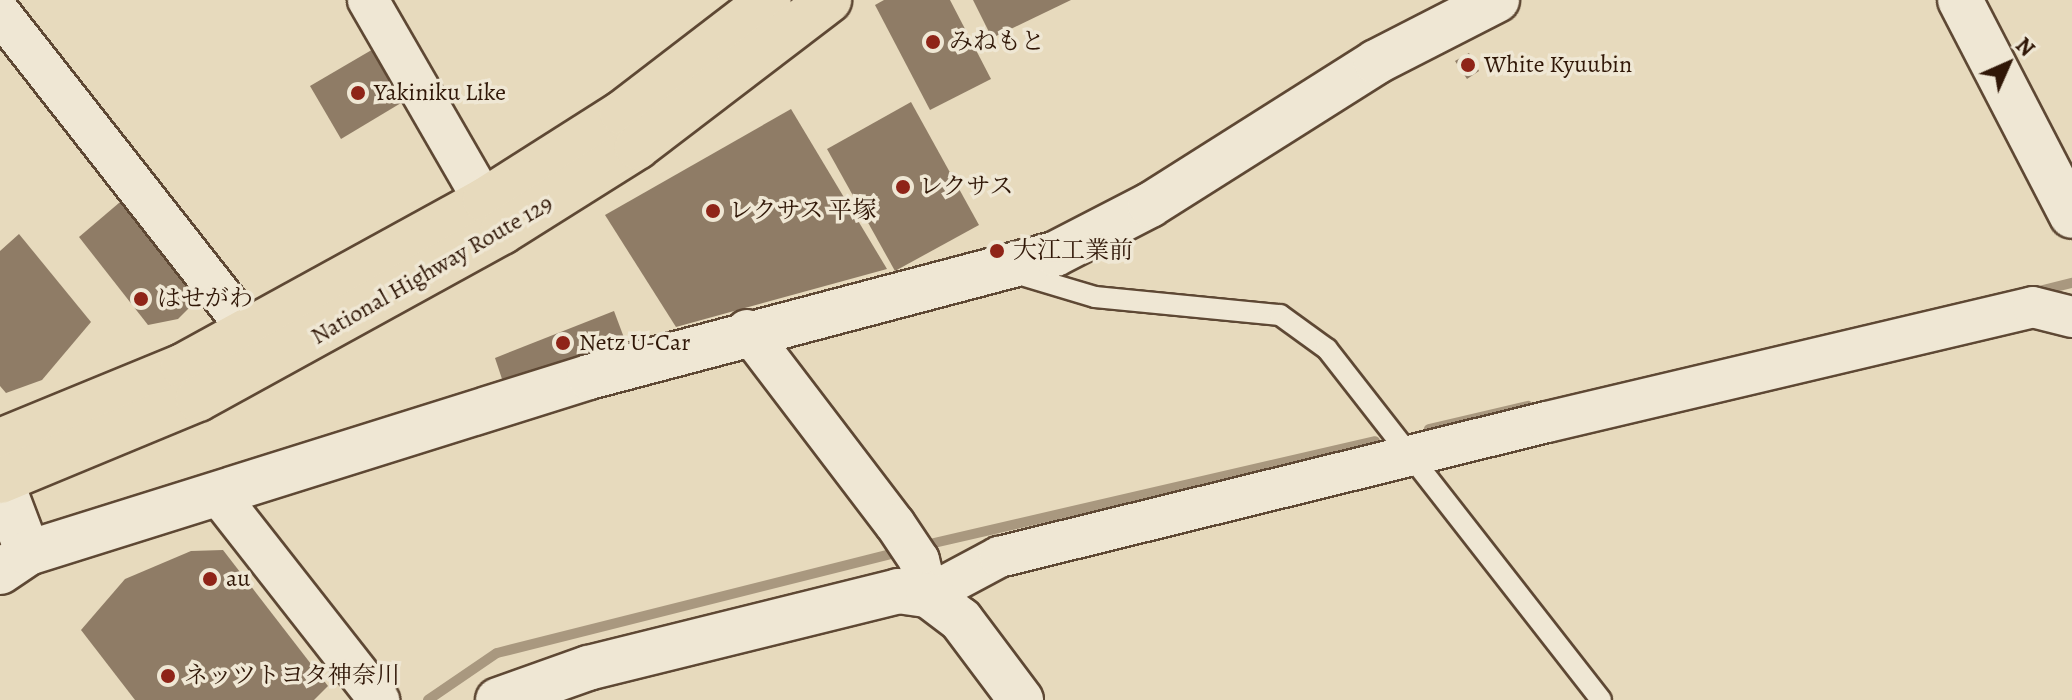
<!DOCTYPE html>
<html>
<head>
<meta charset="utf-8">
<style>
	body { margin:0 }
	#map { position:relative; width:2072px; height:700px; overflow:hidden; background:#e7dabd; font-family:Alegreya,"Noto Serif JP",serif }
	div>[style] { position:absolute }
	.stream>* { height:10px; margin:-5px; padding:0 5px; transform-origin:5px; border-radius:5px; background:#a9987f }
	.building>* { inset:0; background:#8f7c66 }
	.roads { filter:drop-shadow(2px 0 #5e4834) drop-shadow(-2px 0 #5e4834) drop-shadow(0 2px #5e4834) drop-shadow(0 -2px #5e4834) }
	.lane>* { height:20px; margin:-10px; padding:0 10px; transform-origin:10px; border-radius:10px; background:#efe7d4 }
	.street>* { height:40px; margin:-20px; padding:0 20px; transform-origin:20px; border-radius:20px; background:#efe7d4 }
	.secondary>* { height:44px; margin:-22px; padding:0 22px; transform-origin:22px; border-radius:22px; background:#efe7d4 }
	.highway>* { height:44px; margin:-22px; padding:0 22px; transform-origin:22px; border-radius:22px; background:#e7dabd }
	.dots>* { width:22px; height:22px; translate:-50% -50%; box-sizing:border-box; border:4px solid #efe7d4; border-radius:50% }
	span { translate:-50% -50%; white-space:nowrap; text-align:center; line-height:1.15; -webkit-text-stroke:7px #efe7d4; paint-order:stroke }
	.poi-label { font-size:24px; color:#301707 }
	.left { translate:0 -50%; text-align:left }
	.street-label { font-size:24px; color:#301707 }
	.north { position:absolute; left:1968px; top:24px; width:80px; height:80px; -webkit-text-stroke:6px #efe7d4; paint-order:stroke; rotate:45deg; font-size:22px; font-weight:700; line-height:32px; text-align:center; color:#301707 }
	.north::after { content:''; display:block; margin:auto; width:28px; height:36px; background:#301707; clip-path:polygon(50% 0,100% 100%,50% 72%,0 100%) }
</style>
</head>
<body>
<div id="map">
	<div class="stream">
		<i style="left:2035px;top:292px;width:38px;rotate:-14deg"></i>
		<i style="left:1429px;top:429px;width:102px;rotate:-13.1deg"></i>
		<i style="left:921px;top:546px;width:466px;rotate:-13deg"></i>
		<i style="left:428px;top:700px;width:83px;rotate:-34.3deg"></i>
		<i style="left:497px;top:653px;width:418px;rotate:-14.1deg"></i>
	</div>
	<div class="building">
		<i style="clip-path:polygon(884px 0,950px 0,991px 79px,930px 110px,875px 5px)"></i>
		<i style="clip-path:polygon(973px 0,1071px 0,992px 38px)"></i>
		<i style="clip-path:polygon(375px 48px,406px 100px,341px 139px,310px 86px)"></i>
		<i style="clip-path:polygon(1469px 53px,1479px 71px,1467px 79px,1455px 61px)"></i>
		<i style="clip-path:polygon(911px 102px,979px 225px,895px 271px,827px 149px)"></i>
		<i style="clip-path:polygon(791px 109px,887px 269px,676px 327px,605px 215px)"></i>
		<i style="clip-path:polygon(126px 197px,192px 286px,193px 304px,178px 319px,148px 325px,79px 237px)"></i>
		<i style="clip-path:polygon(19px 234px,91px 322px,42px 380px,6px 393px,0 386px,0 251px)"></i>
		<i style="clip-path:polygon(614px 311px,626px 343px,502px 379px,495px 358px)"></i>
		<i style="clip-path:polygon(223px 550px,328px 686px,314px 700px,135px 700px,81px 630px,125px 579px,191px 551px)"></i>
	</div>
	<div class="roads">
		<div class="lane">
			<i style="left:1018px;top:274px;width:80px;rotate:16.6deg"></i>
			<i style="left:1095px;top:297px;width:186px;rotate:5.6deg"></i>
			<i style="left:1280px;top:315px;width:58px;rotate:35.9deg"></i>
			<i style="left:1327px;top:349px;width:445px;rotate:52deg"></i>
		</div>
		<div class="street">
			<i style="left:368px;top:0;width:264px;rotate:60deg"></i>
			<i style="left:0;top:13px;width:436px;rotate:51.9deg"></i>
			<i style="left:747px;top:330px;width:244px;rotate:52.7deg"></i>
			<i style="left:895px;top:524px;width:43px;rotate:56.3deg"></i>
			<i style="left:919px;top:560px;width:36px;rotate:76deg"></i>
			<i style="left:928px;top:595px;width:81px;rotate:-28.2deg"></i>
			<i style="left:999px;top:557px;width:564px;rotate:-13.84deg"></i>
			<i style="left:1547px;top:422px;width:499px;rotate:-13.3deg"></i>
			<i style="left:2033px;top:307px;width:40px;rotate:14.4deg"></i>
			<i style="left:220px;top:497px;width:258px;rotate:51.9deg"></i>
		</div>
		<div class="secondary">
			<i style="left:1960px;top:0;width:243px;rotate:62.6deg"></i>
			<i style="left:0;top:479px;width:79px;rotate:69.3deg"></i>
			<i style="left:0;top:572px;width:34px;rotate:-34deg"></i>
			<i style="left:28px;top:553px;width:588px;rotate:-17.42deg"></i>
			<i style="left:589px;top:377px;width:482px;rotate:-14.8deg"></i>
			<i style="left:1055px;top:254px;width:107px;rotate:-27.3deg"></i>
			<i style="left:1150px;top:205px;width:267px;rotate:-32.3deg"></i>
			<i style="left:1376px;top:62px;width:136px;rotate:-27.1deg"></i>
			<i style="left:498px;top:700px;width:96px;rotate:-19.6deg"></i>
			<i style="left:588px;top:668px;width:319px;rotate:-13.9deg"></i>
			<i style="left:898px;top:591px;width:30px;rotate:8deg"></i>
			<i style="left:928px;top:595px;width:41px;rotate:37.1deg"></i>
			<i style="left:961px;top:620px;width:100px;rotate:53.1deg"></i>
		</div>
		<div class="highway">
			<i style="left:0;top:441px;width:198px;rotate:-22.3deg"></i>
			<i style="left:183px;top:366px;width:345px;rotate:-28.8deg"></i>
			<i style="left:485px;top:200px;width:162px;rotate:-32.4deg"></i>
			<i style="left:622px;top:113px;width:185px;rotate:-37.5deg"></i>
			<i style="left:0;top:481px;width:214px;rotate:-22.5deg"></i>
			<i style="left:198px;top:399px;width:347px;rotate:-28.8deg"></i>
			<i style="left:502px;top:232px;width:160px;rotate:-32.2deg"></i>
			<i style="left:637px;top:147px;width:242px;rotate:-37.4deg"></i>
		</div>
	</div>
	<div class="dots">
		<i style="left:933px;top:42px;background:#8f2418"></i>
		<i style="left:1468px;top:65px;background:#8f2418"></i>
		<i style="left:358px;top:93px;background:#8f2418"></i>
		<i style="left:903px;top:187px;background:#8f2418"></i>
		<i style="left:713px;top:211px;background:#8f2418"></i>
		<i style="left:997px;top:251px;background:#8f2418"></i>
		<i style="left:141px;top:299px;background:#8f2418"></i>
		<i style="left:563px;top:343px;background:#8f2418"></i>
		<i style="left:210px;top:579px;background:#8f2418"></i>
		<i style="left:168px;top:676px;background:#8f2418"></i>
	</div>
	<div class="poi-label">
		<span class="left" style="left:949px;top:42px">みねもと</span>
		<span class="left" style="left:1484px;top:65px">White Kyuubin</span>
		<span class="left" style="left:374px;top:93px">Yakiniku Like</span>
		<span class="left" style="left:919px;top:187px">レクサス</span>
		<span class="left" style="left:729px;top:211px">レクサス 平塚</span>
		<span class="left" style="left:1013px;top:251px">大江工業前</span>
		<span class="left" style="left:157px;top:299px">はせがわ</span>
		<span class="left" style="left:579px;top:343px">Netz U-Car</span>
		<span class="left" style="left:226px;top:579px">au</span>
		<span class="left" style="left:184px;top:676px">ネッツトヨタ神奈川</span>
	</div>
	<div class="street-label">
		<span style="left:432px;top:270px;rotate:-30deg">National Highway Route 129</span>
	</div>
	<div class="north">N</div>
</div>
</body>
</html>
